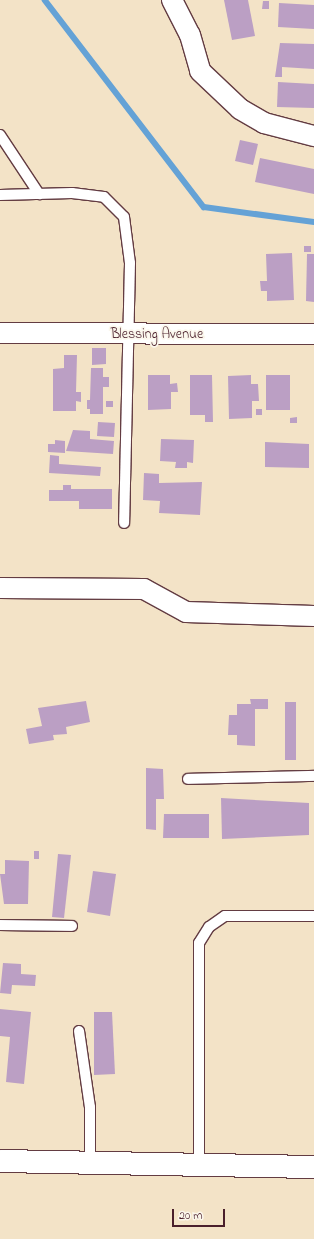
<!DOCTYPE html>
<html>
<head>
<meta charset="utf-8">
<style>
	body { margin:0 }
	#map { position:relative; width:314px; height:1239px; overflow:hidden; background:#f3e3c7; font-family:"Indie Flower",sans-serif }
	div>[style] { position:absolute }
	.stream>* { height:5.5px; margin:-2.75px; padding:0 2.75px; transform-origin:2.75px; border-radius:2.75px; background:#64a2d6 }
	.building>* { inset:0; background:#bb9fc4 }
	.roads { filter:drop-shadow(1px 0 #633c42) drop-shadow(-1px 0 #633c42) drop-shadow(0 1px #633c42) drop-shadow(0 -1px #633c42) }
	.lane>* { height:10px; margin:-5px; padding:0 5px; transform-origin:5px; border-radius:5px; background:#fff }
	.street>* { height:20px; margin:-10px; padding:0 10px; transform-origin:10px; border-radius:10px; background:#fff }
	.secondary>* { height:22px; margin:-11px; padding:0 11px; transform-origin:11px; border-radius:11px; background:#fff }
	span { translate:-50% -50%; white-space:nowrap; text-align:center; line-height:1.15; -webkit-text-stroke:3.5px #fbf7ec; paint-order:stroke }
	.street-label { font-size:14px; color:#4a1f2b }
	.scale { position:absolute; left:172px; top:1209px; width:53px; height:18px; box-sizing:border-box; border:2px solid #4a1f2b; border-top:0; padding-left:5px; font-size:12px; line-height:14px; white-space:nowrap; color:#4a1f2b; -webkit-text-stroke:3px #fbf7ec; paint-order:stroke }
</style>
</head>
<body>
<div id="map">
	<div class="stream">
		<i style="left:45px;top:0;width:261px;rotate:52.5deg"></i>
		<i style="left:204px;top:207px;width:111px;rotate:7.8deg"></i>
	</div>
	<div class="building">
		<i style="clip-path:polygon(224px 0,248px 0,255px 36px,232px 40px)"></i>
		<i style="clip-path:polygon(263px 1px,269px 1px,269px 9px,262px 9px)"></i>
		<i style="clip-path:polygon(279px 3px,314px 5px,314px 29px,278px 27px)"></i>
		<i style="clip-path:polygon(280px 43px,314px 44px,314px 69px,282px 67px,282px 77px,275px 77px)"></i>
		<i style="clip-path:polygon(278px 82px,314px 84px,314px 108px,277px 107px)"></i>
		<i style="clip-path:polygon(240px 140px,258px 144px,253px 165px,235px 161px)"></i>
		<i style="clip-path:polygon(260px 158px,314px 169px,314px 194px,255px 182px)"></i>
		<i style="clip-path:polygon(304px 246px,311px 246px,311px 252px,304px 252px)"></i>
		<i style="clip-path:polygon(292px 253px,294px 300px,267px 301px,267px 291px,261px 291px,260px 281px,267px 281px,266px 254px)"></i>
		<i style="clip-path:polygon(307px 254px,314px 254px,314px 302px,306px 301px)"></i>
		<i style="clip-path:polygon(92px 348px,106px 348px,106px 364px,92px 365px)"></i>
		<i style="clip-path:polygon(64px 355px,77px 355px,76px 392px,81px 392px,81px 402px,76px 401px,76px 411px,53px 411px,53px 369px,64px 368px)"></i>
		<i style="clip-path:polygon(91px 368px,103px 368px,103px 377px,109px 377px,109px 387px,103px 387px,103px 414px,90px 414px,90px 409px,87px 409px,87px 400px,90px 400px)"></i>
		<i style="clip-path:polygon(148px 375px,170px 375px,170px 384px,177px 383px,178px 392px,171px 392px,171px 409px,148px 410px)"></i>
		<i style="clip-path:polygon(190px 375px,212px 375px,213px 422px,205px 422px,205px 415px,190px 415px)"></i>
		<i style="clip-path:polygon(251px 375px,251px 384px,258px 384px,259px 401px,252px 401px,252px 418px,229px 419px,228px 376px)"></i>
		<i style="clip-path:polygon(266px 375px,290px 375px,290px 410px,266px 410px)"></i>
		<i style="clip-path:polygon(106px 401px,113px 401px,113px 407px,106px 407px)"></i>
		<i style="clip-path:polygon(256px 409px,262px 409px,262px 415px,256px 415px)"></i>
		<i style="clip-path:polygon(297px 417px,297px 423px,290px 423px,290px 418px)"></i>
		<i style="clip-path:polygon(98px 422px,115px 423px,114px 437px,97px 436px)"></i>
		<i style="clip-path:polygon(73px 430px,90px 431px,90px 439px,114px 441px,113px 454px,66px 451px)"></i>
		<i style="clip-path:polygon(161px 439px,194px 440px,193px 463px,187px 462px,187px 468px,175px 468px,176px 462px,160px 461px)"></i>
		<i style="clip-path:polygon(55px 440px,65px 441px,65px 453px,48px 452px,48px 444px,55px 444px)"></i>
		<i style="clip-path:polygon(265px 442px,309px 444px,309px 468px,265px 467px)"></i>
		<i style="clip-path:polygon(50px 455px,59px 456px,59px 464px,101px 467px,100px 476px,49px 473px)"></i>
		<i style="clip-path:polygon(144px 473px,159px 474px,159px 483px,202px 482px,200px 515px,159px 513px,160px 501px,143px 500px)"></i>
		<i style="clip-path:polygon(63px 485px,71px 485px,71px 489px,112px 489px,112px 509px,79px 509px,79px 501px,49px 501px,49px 490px,63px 490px)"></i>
		<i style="clip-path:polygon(250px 699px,268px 699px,268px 709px,255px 709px,255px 746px,237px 745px,237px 735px,228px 735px,229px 715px,237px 715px,237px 704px,251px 704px)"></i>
		<i style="clip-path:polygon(86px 701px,90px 722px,66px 727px,67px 734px,53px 735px,54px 740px,29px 744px,26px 729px,42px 726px,38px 708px)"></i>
		<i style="clip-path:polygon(285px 702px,296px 702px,296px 760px,285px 760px)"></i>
		<i style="clip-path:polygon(146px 768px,163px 769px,164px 799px,156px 799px,156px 830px,146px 829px)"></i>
		<i style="clip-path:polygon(221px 798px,309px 803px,309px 835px,222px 839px)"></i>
		<i style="clip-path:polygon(164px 814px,209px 814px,209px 838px,163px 838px)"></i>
		<i style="clip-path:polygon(34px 851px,39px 851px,39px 859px,34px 859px)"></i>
		<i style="clip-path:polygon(58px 854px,71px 855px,64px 918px,52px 917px)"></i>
		<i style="clip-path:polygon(5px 860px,29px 861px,28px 904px,4px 904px,0 874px,5px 874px)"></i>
		<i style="clip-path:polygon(93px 871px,116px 874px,110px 916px,87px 912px)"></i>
		<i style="clip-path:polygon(3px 963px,21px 964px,21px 974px,36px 975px,35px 986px,12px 985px,11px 994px,0 993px)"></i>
		<i style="clip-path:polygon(0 1009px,31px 1012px,24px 1084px,6px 1082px,10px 1037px,0 1036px)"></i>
		<i style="clip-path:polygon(94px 1012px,112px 1012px,115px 1074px,94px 1075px)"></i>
	</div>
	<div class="roads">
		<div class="lane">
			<i style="left:0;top:135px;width:71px;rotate:56.5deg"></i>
			<i style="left:0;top:195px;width:72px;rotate:-1.6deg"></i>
			<i style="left:72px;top:193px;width:32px;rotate:7deg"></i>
			<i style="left:104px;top:197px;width:28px;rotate:45deg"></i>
			<i style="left:124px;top:217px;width:46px;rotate:82.6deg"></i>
			<i style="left:130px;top:263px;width:260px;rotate:91.3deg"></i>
			<i style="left:188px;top:779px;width:126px;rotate:-1.4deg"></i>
			<i style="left:0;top:925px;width:72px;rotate:0.8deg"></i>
			<i style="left:79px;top:1031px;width:77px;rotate:81.8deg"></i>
			<i style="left:90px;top:1107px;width:56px;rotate:90deg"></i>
			<i style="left:199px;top:1165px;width:222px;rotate:-90deg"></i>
			<i style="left:199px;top:943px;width:19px;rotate:-58deg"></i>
			<i style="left:209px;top:927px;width:19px;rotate:-35deg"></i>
			<i style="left:225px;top:916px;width:89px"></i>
		</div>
		<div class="street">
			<i style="left:172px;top:0;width:39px;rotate:63deg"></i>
			<i style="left:190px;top:35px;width:37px;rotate:74deg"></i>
			<i style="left:200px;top:71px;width:55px;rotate:43.5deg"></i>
			<i style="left:240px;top:109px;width:28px;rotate:30deg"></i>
			<i style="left:264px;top:123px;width:52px;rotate:14.6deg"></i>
			<i style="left:0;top:333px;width:314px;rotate:0.2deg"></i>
			<i style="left:0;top:588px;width:144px;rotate:0.4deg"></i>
			<i style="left:144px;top:589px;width:48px;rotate:28.7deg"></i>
			<i style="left:186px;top:612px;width:128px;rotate:1.8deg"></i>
		</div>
		<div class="secondary">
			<i style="left:0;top:1161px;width:314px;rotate:1.1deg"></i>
		</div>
	</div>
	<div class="street-label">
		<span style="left:157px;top:335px">Blessing Avenue</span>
	</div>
	<div class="scale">20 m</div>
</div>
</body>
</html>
